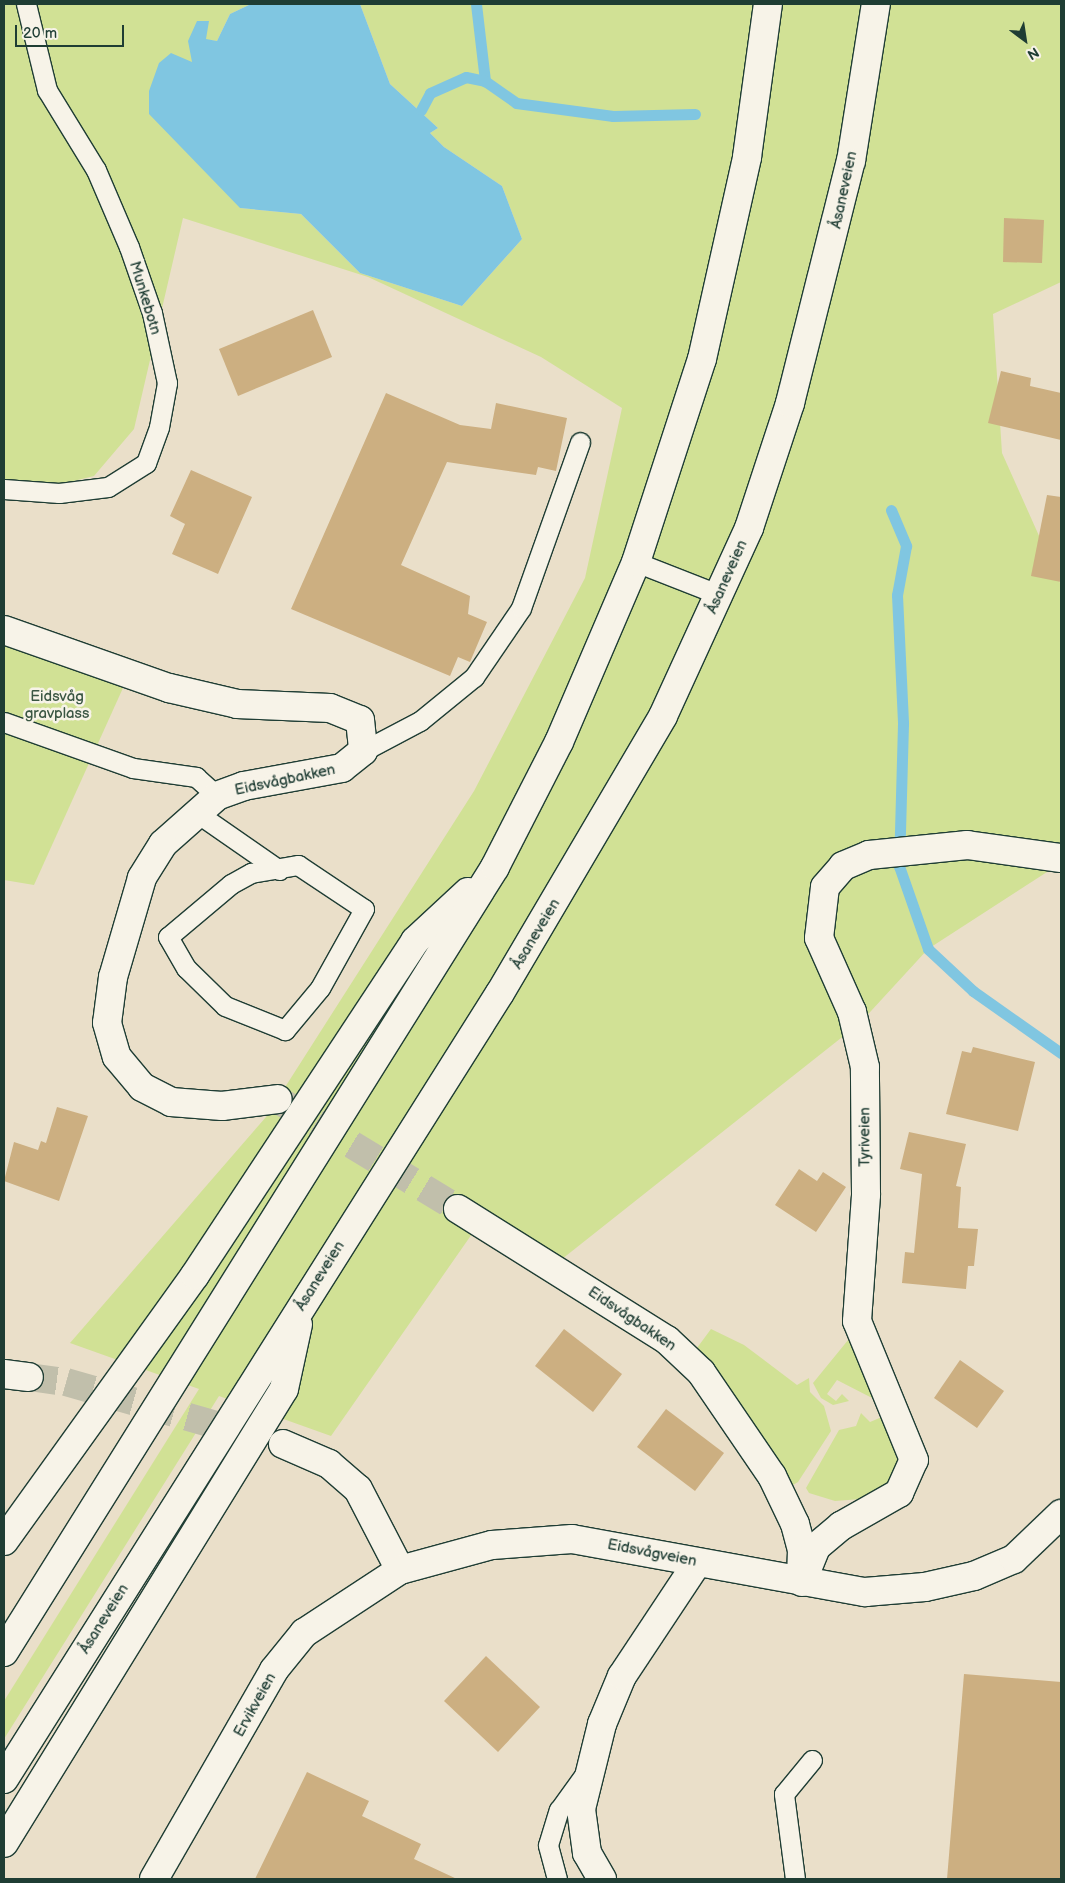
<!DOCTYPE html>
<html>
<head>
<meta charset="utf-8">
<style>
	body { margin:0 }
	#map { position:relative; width:1065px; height:1883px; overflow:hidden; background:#eadfc9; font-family:"Balsamiq Sans",sans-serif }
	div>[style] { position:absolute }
	.green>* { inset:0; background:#d1e195 }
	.water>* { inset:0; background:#80c6e1 }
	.stream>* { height:11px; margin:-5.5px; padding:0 5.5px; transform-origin:5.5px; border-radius:5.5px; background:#80c6e1 }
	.building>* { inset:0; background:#ccaf81 }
	.street-tunnel>* { height:28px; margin-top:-14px; transform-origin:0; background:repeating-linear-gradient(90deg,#c1bfab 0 28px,transparent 0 42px) }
	.primary-tunnel>* { height:28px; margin-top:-14px; transform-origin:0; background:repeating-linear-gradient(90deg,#c1bfab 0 28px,transparent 0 42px) }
	.roads { filter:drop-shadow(1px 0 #1f3d34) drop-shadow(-1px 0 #1f3d34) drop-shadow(0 1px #1f3d34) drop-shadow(0 -1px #1f3d34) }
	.lane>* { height:19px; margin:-9.5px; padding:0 9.5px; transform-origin:9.5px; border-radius:9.5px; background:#f7f3e8 }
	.street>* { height:28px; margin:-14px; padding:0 14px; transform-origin:14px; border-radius:14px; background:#f7f3e8 }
	.primary>* { height:28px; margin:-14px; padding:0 14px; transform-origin:14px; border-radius:14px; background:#f7f3e8 }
	.highway>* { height:28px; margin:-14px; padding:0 14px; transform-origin:14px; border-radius:14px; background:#f7f3e8 }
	span { translate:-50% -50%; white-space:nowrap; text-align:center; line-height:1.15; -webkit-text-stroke:5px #f7f3e8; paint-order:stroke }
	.street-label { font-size:15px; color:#1f3d34 }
	.park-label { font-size:15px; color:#3a5643 }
	.frame { position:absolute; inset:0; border:5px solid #1f3d34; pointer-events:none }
	.north { position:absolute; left:1000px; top:15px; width:50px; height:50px; -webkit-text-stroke:4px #f7f3e8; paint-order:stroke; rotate:149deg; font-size:14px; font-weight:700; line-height:20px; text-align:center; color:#1f3d34 }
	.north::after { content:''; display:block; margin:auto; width:18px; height:22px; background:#1f3d34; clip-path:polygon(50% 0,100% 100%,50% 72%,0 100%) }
	.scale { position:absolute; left:15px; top:25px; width:109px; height:22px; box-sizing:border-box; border:2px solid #1f3d34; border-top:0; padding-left:6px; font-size:15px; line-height:18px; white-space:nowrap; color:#1f3d34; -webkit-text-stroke:4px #f7f3e8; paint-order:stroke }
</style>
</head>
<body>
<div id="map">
	<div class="green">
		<i style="clip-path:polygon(4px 4px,251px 4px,230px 14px,217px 41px,206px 40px,197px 21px,240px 208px,301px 214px,360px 273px,462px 306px,522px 239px,502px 186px,444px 147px,430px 133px,438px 128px,390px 84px,360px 4px,1061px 4px,1061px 282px,993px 314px,1002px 453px,1061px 585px,1061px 863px,928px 949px,860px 1023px,557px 1263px,488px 1211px,331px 1436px,219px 1396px,4px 1739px,4px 1701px,199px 1389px,70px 1343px,266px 1117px,474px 791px,585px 578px,622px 408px,541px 357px,368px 277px,183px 218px,134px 429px,94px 476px,49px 487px,4px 481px)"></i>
		<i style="clip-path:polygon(4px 638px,132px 668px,34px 885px,4px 880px)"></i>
		<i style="clip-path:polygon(711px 1329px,744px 1345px,797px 1385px,809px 1378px,810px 1392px,824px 1406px,831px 1431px,798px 1482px,793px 1485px,782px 1476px,694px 1352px)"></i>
		<i style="clip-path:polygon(853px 1334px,874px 1399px,837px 1380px,827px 1394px,836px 1401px,842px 1394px,849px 1401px,833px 1405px,821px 1398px,813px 1383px)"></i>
		<i style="clip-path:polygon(861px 1413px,870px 1422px,882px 1417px,898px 1462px,891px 1481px,861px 1499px,835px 1501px,809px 1493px,806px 1488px,839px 1430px,856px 1426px)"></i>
	</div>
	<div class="water">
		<i style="clip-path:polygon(251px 4px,360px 4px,390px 84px,438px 128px,430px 133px,444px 147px,502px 186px,522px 239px,462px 306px,360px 273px,301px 214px,240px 208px,149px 114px,149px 91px,159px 63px,171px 53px,192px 62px,188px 41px,197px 21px,209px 21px,206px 39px,217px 41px,230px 14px)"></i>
	</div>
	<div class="stream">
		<i style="left:476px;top:4px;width:78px;rotate:83.3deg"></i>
		<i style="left:421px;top:110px;width:19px;rotate:-62deg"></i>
		<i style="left:430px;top:93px;width:39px;rotate:-24deg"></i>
		<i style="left:466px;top:77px;width:19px;rotate:12deg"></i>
		<i style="left:485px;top:81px;width:38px;rotate:35deg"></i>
		<i style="left:516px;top:103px;width:98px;rotate:7.6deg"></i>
		<i style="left:613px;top:116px;width:82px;rotate:-1.4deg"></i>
		<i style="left:891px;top:510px;width:39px;rotate:67deg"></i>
		<i style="left:906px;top:546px;width:50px;rotate:100.4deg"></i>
		<i style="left:897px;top:595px;width:129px;rotate:87.3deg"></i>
		<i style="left:903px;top:724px;width:142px;rotate:91.6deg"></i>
		<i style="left:899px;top:866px;width:88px;rotate:70.7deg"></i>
		<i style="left:928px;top:949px;width:62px;rotate:43deg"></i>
		<i style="left:973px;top:991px;width:108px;rotate:35.2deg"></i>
	</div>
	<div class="building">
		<i style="clip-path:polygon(1004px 218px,1044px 220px,1042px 263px,1003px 262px)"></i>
		<i style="clip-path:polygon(313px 310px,332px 357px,238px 396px,219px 349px)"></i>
		<i style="clip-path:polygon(1001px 371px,1031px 378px,1030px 386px,1061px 393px,1061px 440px,988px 423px)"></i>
		<i style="clip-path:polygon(386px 393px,460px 425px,491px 429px,496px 403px,567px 418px,556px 471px,538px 467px,536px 475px,447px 462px,401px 565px,470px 596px,468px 614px,487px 622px,470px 662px,458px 657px,450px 676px,291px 609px)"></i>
		<i style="clip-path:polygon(191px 470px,252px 497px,218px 574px,172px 554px,185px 524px,170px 516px)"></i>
		<i style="clip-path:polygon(1047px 495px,1061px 497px,1061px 582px,1031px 576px)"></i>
		<i style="clip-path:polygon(973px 1047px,1035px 1062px,1018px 1131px,946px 1114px,962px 1051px,971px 1053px)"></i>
		<i style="clip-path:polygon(57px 1107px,88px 1116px,59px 1201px,4px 1181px,14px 1142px,38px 1150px,41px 1141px,46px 1143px)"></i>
		<i style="clip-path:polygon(909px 1132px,966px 1144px,956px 1186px,961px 1187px,958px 1228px,978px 1229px,974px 1266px,968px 1266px,966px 1289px,902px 1283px,905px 1252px,914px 1253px,922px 1174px,900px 1169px)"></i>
		<i style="clip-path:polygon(799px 1169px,817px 1181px,823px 1172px,846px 1187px,816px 1232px,775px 1205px)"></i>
		<i style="clip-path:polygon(564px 1329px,622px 1374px,593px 1412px,535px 1366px)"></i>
		<i style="clip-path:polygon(960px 1360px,1004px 1391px,977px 1428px,934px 1398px)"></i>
		<i style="clip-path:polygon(666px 1409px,724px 1453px,695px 1491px,637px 1447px)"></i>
		<i style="clip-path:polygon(486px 1656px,540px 1707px,498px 1752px,444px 1701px)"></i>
		<i style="clip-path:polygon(964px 1674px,1061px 1682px,1061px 1879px,947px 1879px)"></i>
		<i style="clip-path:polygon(307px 1772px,369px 1801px,362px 1816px,421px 1844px,414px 1859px,457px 1879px,255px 1879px)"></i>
	</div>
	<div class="street-tunnel">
		<i style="left:280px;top:1101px;width:208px;rotate:31.2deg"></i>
	</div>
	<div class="primary-tunnel">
		<i style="left:29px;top:1377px;width:37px;rotate:8deg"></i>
		<i style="left:66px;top:1382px;width:188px;rotate:16deg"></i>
	</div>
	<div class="roads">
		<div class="lane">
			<i style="left:4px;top:489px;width:55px;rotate:4.2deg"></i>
			<i style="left:59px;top:493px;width:49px;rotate:-7deg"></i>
			<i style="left:108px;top:487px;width:45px;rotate:-32.3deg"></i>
			<i style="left:146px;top:463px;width:38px;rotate:-70deg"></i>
			<i style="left:159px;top:427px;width:45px;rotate:-79.7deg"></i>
			<i style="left:167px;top:383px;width:72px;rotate:-102.1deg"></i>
			<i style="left:152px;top:313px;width:70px;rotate:-109.2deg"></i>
			<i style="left:129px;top:247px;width:84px;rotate:-113.2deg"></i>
			<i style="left:96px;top:170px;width:94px;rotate:-121.5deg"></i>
			<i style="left:47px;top:90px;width:89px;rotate:-103.7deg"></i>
			<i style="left:636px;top:562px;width:90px;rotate:21.4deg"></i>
			<i style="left:4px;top:722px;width:137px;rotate:19.6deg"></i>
			<i style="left:133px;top:768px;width:64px;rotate:8.1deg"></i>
			<i style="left:196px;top:777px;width:28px;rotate:42deg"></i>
			<i style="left:363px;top:751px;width:64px;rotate:-27.8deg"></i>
			<i style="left:420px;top:721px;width:70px;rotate:-39.2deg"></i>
			<i style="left:474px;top:677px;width:83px;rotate:-55.7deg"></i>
			<i style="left:521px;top:608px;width:176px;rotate:-70.4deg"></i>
			<i style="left:197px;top:813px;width:100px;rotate:34.8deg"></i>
			<i style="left:298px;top:865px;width:79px;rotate:33.7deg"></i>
			<i style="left:364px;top:909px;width:90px;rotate:119.1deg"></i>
			<i style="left:320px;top:988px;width:55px;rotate:129.8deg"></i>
			<i style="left:285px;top:1030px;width:65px;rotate:-158.2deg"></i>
			<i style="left:225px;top:1006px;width:54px;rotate:-135.7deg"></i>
			<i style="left:186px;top:968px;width:36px;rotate:-120deg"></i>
			<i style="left:168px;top:937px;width:82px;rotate:-40.1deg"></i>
			<i style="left:231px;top:884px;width:23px;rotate:-29deg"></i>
			<i style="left:251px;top:873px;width:48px;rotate:-9.7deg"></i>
			<i style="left:557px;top:1879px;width:35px;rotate:-105deg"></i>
			<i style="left:548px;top:1845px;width:37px;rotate:-73deg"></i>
			<i style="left:559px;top:1810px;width:44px;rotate:-54.2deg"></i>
			<i style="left:795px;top:1879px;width:86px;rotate:-97.4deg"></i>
			<i style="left:784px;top:1794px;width:44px;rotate:-50.5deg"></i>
		</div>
		<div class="street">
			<i style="left:4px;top:630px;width:175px;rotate:19.4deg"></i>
			<i style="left:169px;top:688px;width:70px;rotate:13.2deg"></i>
			<i style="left:237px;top:704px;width:93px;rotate:2.5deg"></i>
			<i style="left:330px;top:708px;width:32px;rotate:22deg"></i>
			<i style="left:360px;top:720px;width:31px;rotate:84deg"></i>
			<i style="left:363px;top:751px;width:27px;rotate:141deg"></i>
			<i style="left:342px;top:768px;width:100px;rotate:169.6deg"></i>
			<i style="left:244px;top:786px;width:29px;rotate:160deg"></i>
			<i style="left:217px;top:796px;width:72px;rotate:138.4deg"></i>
			<i style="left:163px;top:844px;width:40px;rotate:122deg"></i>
			<i style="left:142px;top:878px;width:103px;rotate:106.3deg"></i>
			<i style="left:113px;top:977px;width:46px;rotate:97.4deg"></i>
			<i style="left:107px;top:1023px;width:35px;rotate:74deg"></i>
			<i style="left:117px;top:1057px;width:39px;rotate:50deg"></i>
			<i style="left:142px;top:1087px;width:33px;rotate:27deg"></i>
			<i style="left:171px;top:1102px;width:51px;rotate:4.5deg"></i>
			<i style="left:222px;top:1106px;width:56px;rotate:-7.1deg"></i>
			<i style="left:458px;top:1209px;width:247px;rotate:32.1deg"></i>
			<i style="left:667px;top:1340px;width:47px;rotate:43.3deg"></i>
			<i style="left:701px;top:1372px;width:126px;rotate:55.7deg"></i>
			<i style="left:772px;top:1476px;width:53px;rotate:64.4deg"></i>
			<i style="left:795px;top:1524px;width:27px;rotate:75deg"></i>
			<i style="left:802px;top:1550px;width:25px;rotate:92deg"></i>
			<i style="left:802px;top:1582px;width:38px;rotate:-68deg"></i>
			<i style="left:816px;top:1547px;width:33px;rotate:-40deg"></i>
			<i style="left:841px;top:1526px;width:67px;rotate:-29.6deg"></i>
			<i style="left:899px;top:1493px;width:36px;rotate:-66deg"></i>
			<i style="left:914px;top:1460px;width:150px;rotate:-112.3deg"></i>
			<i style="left:857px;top:1321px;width:127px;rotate:-85.9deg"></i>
			<i style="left:866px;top:1194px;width:127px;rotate:-90.5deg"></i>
			<i style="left:865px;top:1067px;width:57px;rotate:-103.3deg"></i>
			<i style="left:852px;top:1012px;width:81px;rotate:-114deg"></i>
			<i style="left:819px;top:938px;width:51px;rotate:-83.3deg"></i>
			<i style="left:825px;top:887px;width:28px;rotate:-49deg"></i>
			<i style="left:843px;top:866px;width:28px;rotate:-23deg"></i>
			<i style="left:869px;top:855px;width:99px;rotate:-5.8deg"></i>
			<i style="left:967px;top:845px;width:95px;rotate:7.9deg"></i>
			<i style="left:602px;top:1879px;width:30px;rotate:-120deg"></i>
			<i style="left:587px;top:1853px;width:44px;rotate:-97.8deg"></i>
			<i style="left:581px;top:1809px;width:88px;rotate:-76.1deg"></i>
			<i style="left:602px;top:1724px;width:52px;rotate:-67.4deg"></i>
			<i style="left:622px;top:1676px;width:136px;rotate:-56.4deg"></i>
		</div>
		<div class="primary">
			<i style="left:4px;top:1374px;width:25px;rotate:7deg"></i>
			<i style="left:283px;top:1444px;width:50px;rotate:23.5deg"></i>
			<i style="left:329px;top:1464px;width:38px;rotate:41deg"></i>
			<i style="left:358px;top:1489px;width:91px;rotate:62.6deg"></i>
			<i style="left:154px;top:1879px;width:241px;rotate:-60.1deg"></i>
			<i style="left:274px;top:1670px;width:48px;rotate:-51deg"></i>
			<i style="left:304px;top:1633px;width:115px;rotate:-33.3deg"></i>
			<i style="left:400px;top:1570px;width:95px;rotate:-15.2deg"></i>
			<i style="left:492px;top:1545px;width:80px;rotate:-4.3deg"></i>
			<i style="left:572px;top:1539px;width:298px;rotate:10.3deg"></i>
			<i style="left:865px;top:1592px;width:60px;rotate:-4.8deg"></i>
			<i style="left:925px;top:1587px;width:50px;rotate:-12.7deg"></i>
			<i style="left:974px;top:1576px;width:43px;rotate:-23deg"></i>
			<i style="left:1014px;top:1559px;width:65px;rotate:-43.8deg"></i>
		</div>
		<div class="highway">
			<i style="left:4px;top:1541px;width:327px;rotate:-54.3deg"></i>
			<i style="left:195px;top:1275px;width:400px;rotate:-56.6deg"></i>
			<i style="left:415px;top:941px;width:72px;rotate:-42.8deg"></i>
			<i style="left:4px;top:1652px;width:926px;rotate:-57.97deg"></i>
			<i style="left:495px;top:867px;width:140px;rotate:-62.9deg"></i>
			<i style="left:559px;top:742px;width:196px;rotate:-66.8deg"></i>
			<i style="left:636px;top:562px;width:213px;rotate:-72deg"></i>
			<i style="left:702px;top:359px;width:207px;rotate:-77.4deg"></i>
			<i style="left:747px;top:157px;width:154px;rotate:-82.2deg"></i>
			<i style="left:4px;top:1779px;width:929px;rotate:-57.75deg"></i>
			<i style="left:500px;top:993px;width:321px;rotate:-59.5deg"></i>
			<i style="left:663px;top:716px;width:207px;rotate:-65.4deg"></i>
			<i style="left:749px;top:528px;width:132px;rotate:-71.8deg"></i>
			<i style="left:790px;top:403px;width:250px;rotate:-75.9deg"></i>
			<i style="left:851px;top:161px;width:159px;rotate:-81deg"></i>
			<i style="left:4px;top:1843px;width:533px;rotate:-58.34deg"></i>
			<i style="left:284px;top:1389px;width:66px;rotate:-77.8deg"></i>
		</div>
	</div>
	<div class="street-label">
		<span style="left:844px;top:190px;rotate:-78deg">Åsaneveien</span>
		<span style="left:145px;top:298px;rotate:73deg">Munkebotn</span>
		<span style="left:727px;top:577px;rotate:-66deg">Åsaneveien</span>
		<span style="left:285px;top:780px;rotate:-12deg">Eidsvågbakken</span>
		<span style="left:536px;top:934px;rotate:-59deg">Åsaneveien</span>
		<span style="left:865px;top:1137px;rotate:-90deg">Tyriveien</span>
		<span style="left:320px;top:1276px;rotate:-58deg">Åsaneveien</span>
		<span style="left:632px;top:1319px;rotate:34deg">Eidsvågbakken</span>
		<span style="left:652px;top:1553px;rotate:11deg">Eidsvågveien</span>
		<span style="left:104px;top:1619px;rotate:-58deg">Åsaneveien</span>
		<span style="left:255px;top:1705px;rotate:-61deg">Ervikveien</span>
	</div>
	<div class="park-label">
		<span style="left:57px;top:705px">Eidsvåg<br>gravplass</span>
	</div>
	<div class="frame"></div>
	<div class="north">N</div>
	<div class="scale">20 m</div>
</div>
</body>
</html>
